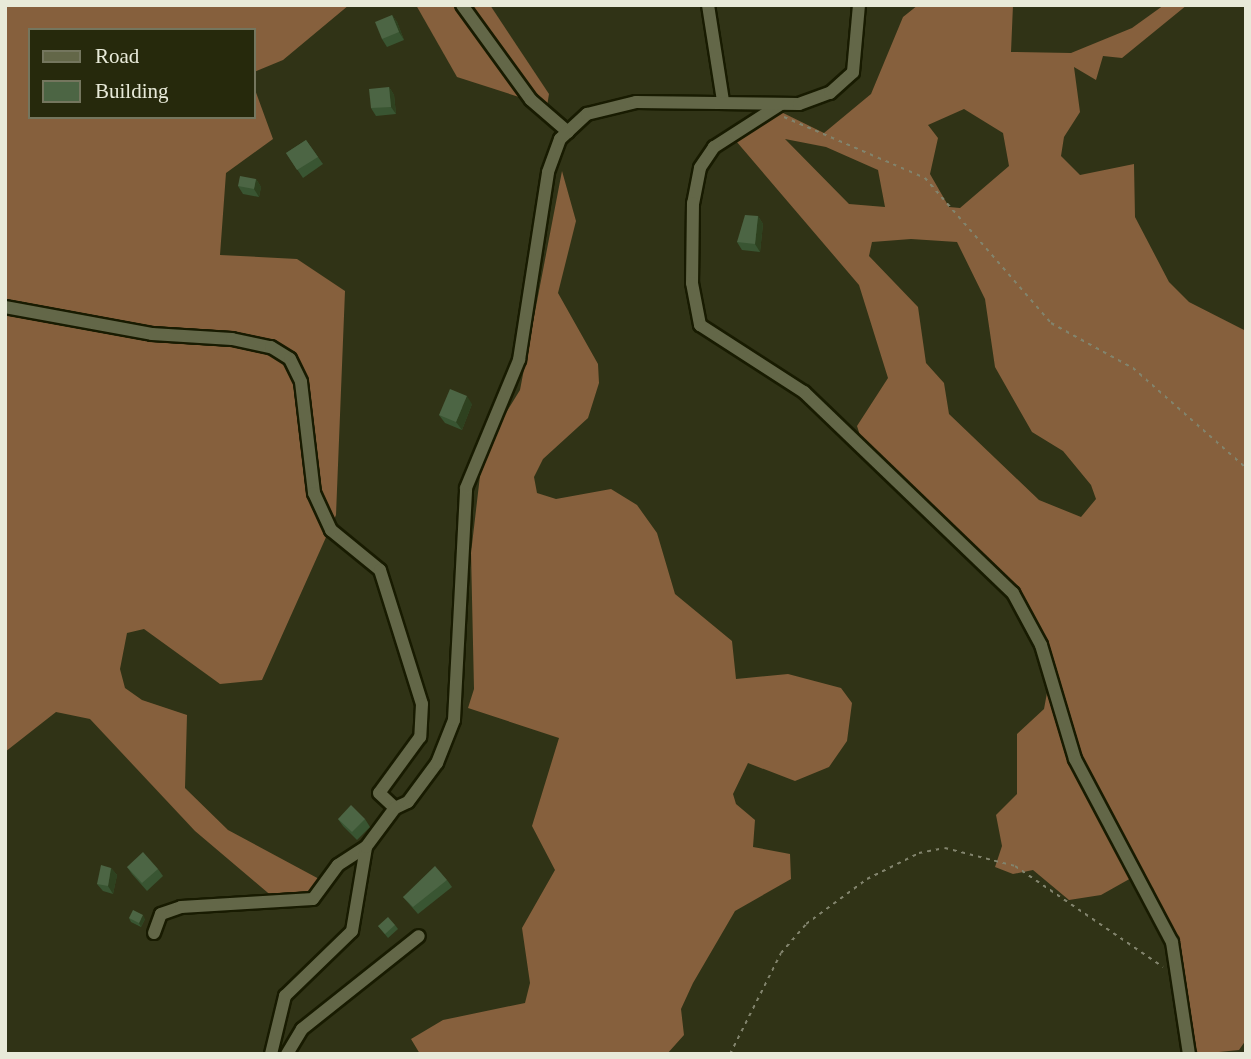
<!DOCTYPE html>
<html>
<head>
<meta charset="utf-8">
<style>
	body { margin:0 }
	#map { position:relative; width:1251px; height:1059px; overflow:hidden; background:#303316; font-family:"Times New Roman",serif }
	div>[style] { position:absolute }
	.forest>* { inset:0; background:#86603d }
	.path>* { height:2px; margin-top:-1px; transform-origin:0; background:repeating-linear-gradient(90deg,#82846d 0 3.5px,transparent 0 8.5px) }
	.roads { filter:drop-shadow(2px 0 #181b01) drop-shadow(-2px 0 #181b01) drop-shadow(0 2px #181b01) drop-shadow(0 -2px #181b01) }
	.minor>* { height:12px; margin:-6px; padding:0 6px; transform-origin:6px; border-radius:6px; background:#636748 }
	.wall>* { inset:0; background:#395532 }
	.shaded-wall>* { inset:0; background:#2e411f }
	.building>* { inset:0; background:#4c6544 }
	span { translate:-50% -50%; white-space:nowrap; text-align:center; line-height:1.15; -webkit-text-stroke:5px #26290c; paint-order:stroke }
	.frame { position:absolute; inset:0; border:7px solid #e8ead9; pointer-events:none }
	.legend { position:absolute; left:28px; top:28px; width:228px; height:91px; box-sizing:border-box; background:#26290c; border:2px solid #74765e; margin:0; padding:9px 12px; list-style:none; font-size:21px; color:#e8ead9 }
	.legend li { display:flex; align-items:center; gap:14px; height:35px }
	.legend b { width:35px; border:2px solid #74765e }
</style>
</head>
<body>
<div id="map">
	<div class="forest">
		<i style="clip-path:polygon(5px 5px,349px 5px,283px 60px,254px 72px,254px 30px,30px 30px,30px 117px,254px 117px,254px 87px,273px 139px,226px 173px,220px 255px,297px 259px,345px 291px,336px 515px,262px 680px,220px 684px,144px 629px,127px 633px,120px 669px,125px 688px,142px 700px,187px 715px,185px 788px,228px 830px,321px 880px,302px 897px,274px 898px,195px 831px,90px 719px,56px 712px,5px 752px)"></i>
		<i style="clip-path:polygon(416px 5px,490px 5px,549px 94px,547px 106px,457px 77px)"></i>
		<i style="clip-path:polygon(evenodd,918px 5px,1013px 5px,1011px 52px,1071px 53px,1132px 28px,1164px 5px,1187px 5px,1122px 58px,1103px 56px,1096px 80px,1074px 67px,1080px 112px,1064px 137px,1061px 156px,1080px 175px,1134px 164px,1135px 217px,1169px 282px,1189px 302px,1246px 331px,1246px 1040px,1239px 1050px,1199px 1054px,1188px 1038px,1153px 888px,1133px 877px,1101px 895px,1069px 900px,1033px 870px,1013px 874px,995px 867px,1002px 846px,996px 815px,1017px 794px,1017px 734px,1044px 709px,1051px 671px,1039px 625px,941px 513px,863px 445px,857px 426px,888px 378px,859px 285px,736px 141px,777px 110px,824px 133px,871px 94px,903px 17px,918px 5px,964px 109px,1003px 133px,1009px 166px,960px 208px,949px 207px,930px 174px,938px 138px,928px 125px,964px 109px,918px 5px,785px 139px,826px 147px,878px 170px,885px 207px,849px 204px,785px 139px,918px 5px,911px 239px,957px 242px,985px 299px,995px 367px,1032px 432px,1063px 451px,1091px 485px,1096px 499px,1081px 517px,1039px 500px,949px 414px,944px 383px,926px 363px,918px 307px,869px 256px,872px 242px,911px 239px)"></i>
		<i style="clip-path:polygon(562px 171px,576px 221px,558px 293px,598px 364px,599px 383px,588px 418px,543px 459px,534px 477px,537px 493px,556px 499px,611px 489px,637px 505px,657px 533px,675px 594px,732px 641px,736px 679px,788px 674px,841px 688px,852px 703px,847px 741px,829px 767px,795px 781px,748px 763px,733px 794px,736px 804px,755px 820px,753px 847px,790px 854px,791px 879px,735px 911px,693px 983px,681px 1009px,684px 1035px,667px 1054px,420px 1054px,411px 1039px,443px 1020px,525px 1003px,530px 983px,522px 928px,555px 870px,532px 826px,559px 738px,468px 708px,474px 689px,471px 553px,483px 450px,520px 390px)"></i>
	</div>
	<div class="path">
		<i style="left:784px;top:117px;width:154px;rotate:23.4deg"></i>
		<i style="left:925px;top:178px;width:192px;rotate:49deg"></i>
		<i style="left:1051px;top:323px;width:94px;rotate:28.8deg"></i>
		<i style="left:1133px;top:368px;width:151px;rotate:41.5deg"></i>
		<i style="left:730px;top:1054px;width:113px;rotate:-63.2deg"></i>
		<i style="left:781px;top:953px;width:38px;rotate:-49deg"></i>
		<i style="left:806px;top:924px;width:76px;rotate:-36.4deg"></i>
		<i style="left:867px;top:879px;width:58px;rotate:-26.6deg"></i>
		<i style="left:919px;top:853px;width:26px;rotate:-11deg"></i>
		<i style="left:945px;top:848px;width:72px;rotate:14.4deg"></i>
		<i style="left:1015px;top:866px;width:179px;rotate:34.3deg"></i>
	</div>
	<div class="roads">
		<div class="minor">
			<i style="left:462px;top:5px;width:117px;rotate:54deg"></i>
			<i style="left:531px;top:100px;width:49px;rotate:40.9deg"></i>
			<i style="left:708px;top:5px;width:97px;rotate:81.1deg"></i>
			<i style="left:781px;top:104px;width:80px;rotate:147.3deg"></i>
			<i style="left:714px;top:147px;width:25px;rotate:124deg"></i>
			<i style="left:700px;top:168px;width:36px;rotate:101deg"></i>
			<i style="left:693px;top:203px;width:80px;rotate:90.7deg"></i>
			<i style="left:692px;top:283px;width:43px;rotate:79.2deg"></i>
			<i style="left:700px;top:325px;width:124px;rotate:32.8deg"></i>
			<i style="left:804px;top:392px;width:290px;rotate:43.9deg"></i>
			<i style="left:1013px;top:593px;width:59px;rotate:61.7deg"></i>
			<i style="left:1041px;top:645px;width:119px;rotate:73.4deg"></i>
			<i style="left:1075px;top:759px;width:207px;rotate:62.1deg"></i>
			<i style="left:1172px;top:942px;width:113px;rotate:81.4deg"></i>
			<i style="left:5px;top:307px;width:149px;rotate:10.4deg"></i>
			<i style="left:152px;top:334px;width:80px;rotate:3.6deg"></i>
			<i style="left:232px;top:339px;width:40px;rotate:12deg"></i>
			<i style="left:271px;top:347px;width:22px;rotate:32deg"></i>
			<i style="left:290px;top:359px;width:25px;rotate:64deg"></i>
			<i style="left:301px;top:382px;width:112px;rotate:83.3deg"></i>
			<i style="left:314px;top:493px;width:41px;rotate:65.3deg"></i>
			<i style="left:331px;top:530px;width:63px;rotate:39.2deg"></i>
			<i style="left:380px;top:570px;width:140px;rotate:72.6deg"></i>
			<i style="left:422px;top:704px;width:33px;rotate:93deg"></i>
			<i style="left:420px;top:737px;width:69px;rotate:126.2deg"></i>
			<i style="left:379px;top:793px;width:22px;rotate:43deg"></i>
			<i style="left:395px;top:808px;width:14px;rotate:-25deg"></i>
			<i style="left:408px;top:802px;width:49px;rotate:-53.4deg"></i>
			<i style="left:437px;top:763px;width:46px;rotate:-68.4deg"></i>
			<i style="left:454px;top:720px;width:232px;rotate:-87deg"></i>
			<i style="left:466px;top:488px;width:139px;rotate:-67.5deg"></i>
			<i style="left:519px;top:360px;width:190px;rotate:-81.2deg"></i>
			<i style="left:548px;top:172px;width:35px;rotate:-70deg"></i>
			<i style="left:560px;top:139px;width:37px;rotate:-43deg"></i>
			<i style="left:587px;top:114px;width:50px;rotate:-13.8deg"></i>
			<i style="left:636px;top:102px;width:163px;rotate:0.7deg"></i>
			<i style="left:799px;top:104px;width:33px;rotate:-20deg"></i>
			<i style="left:830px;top:93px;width:31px;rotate:-42deg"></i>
			<i style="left:853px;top:72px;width:67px;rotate:-84.9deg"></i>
			<i style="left:154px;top:933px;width:20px;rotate:-70deg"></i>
			<i style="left:161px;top:914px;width:21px;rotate:-19deg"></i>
			<i style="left:181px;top:907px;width:132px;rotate:-3.5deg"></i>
			<i style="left:313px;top:899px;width:42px;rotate:-53.7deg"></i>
			<i style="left:338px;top:865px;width:33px;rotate:-33deg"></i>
			<i style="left:271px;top:1054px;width:60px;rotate:-76.4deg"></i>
			<i style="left:285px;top:996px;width:93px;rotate:-44.1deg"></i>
			<i style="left:352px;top:931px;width:85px;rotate:-80.5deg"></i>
			<i style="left:366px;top:847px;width:49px;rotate:-53.4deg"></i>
			<i style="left:287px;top:1054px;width:29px;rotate:-59deg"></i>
			<i style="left:302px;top:1029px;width:149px;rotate:-38.5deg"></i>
		</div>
	</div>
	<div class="wall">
		<i style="clip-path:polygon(392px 15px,397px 22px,404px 40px,387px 47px,382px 39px)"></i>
		<i style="clip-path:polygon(389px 87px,394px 95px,396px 114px,376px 116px,371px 108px)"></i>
		<i style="clip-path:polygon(306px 140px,323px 164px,303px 178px,286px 153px)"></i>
		<i style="clip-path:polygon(256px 179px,261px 187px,259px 197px,243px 194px,238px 186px)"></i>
		<i style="clip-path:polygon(758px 216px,763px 224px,760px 252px,742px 250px,737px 242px)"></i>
		<i style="clip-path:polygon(472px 404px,462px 430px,445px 423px,439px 415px)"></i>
		<i style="clip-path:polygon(338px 819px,365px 819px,370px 827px,357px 840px,343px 826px)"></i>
		<i style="clip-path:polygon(127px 867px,158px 869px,163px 876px,147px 891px,132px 874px)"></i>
		<i style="clip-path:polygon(111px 868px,117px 875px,113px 894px,103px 891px,97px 884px)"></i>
		<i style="clip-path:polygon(447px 880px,452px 887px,418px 914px,403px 897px)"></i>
		<i style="clip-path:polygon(129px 918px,145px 919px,141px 927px,131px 922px)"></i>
		<i style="clip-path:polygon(395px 925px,398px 929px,388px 938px,378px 926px)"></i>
	</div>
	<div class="shaded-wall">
		<i style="clip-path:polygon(392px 15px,397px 22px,404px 40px,399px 32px)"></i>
		<i style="clip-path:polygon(389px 87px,394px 95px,396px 114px,391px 107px)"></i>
		<i style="clip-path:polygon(256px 179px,261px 187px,259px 197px,254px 189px)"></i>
		<i style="clip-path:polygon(758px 216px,763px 224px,760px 252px,755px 244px)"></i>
		<i style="clip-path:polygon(467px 396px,472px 404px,462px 430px,456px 422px)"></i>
		<i style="clip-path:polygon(111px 868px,117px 875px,113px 894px,108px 886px)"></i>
		<i style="clip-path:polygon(143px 915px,145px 919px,141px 927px,139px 923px)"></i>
	</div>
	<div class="building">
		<i style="clip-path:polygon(392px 15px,399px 32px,382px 39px,375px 22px)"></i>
		<i style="clip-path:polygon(389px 87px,391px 107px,371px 108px,369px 89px)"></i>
		<i style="clip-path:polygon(306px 140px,318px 157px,297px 170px,286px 153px)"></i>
		<i style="clip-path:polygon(240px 176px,256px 179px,254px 189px,238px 186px)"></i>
		<i style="clip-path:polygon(745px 215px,758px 216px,755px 244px,737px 242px)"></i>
		<i style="clip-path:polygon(450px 389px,467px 396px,456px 422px,439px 415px)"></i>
		<i style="clip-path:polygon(351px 805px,365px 819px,352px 832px,338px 819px)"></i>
		<i style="clip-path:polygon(143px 852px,158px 869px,142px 883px,127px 867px)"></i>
		<i style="clip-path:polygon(101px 865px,111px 868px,108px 886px,97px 884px)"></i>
		<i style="clip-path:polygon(435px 866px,447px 880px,413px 907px,403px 897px)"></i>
		<i style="clip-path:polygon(133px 910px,143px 915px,139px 923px,129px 918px)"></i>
		<i style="clip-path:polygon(388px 917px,395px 925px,385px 934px,378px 926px)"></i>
	</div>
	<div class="frame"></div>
	<ul class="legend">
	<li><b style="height:9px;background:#636748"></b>Road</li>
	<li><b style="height:19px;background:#4c6544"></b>Building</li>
	</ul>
</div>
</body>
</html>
